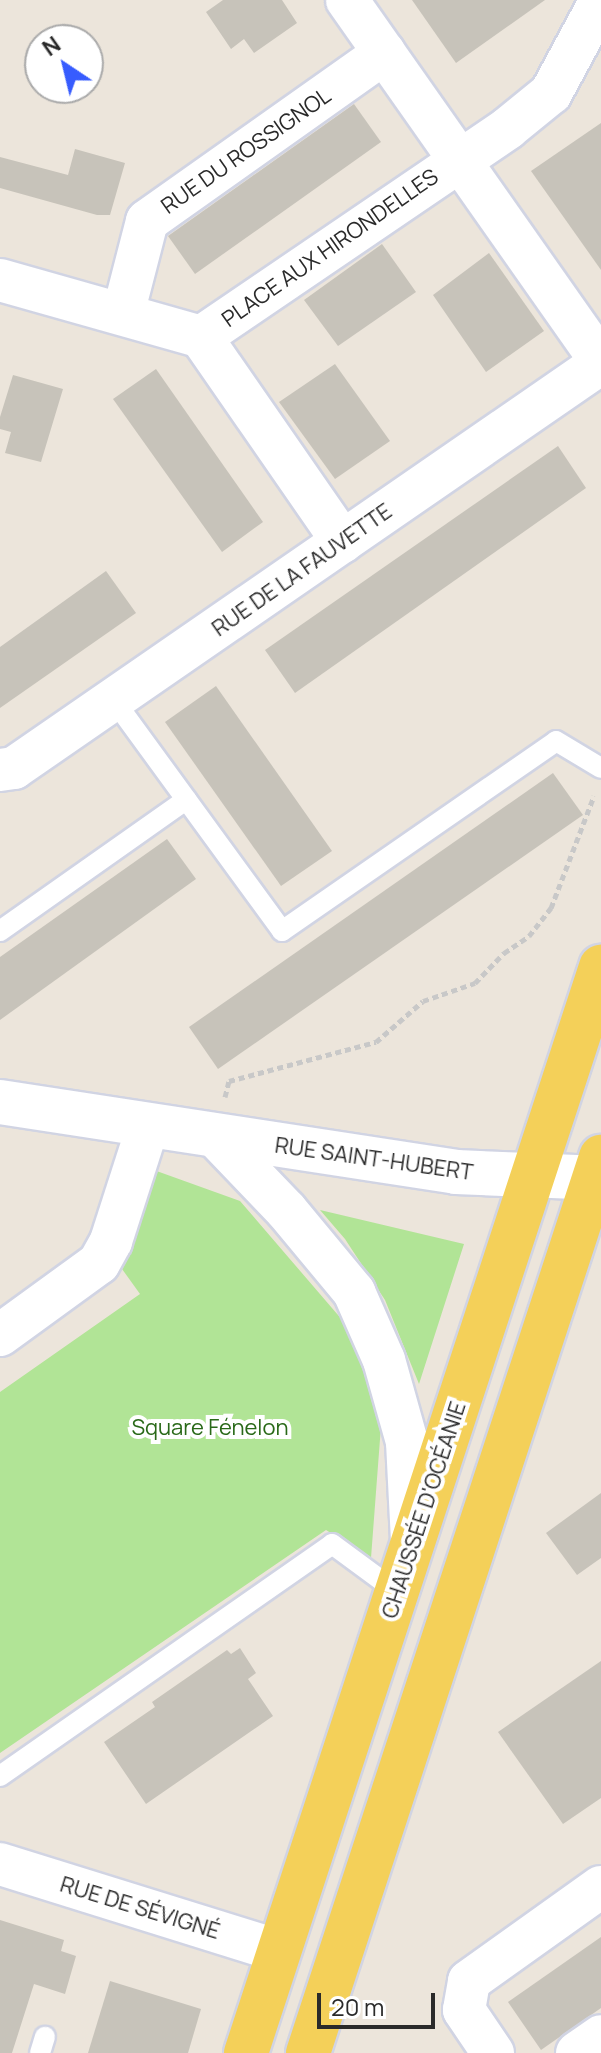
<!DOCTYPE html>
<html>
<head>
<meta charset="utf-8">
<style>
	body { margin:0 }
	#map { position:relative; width:601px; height:2053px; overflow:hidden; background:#ece5db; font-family:Manrope,sans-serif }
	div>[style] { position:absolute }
	.green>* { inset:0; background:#b1e496 }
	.building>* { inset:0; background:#c7c3ba }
	.path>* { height:5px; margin-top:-2.5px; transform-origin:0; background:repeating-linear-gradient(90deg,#c8c8c8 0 6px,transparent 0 10px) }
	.roads { filter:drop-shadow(2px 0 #d1d4e3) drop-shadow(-2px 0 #d1d4e3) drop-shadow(0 2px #d1d4e3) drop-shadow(0 -2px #d1d4e3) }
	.service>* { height:20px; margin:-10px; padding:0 10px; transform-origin:10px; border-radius:10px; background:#fff }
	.minor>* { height:42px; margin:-21px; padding:0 21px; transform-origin:21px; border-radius:21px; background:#fff }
	.tertiary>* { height:44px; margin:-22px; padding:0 22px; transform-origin:22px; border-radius:22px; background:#fff }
	.primary>* { height:44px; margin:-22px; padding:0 22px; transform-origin:22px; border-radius:22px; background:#f4d059 }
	span { translate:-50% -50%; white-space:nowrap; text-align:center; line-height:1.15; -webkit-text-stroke:8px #fff; paint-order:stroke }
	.street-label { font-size:22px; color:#2a2a2a }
	.park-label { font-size:22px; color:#296918 }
	.north { position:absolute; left:24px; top:24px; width:80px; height:80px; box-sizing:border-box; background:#fff; border:2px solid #aaa; border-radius:50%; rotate:325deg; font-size:22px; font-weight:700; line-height:32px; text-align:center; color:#2a2a2a }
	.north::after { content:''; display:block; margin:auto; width:28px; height:36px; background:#375cfe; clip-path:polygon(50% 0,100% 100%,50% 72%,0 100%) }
	.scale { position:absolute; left:317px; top:1993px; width:118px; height:36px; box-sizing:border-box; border:4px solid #2a2a2a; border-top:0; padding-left:10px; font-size:24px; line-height:28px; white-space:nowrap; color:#2a2a2a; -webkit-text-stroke:6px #fff; paint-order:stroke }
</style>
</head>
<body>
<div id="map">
	<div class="green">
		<i style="clip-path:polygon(151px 1169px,240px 1201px,350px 1329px,381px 1426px,371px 1558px,326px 1530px,0 1753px,0 1392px,140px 1294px,117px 1262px)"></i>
		<i style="clip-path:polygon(320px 1210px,464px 1244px,419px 1384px,385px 1300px,345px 1239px)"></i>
	</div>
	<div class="building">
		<i style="clip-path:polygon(223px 0,282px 0,297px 23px,254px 53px,244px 39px,231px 49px,206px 12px)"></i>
		<i style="clip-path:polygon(412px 0,545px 0,456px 63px)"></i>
		<i style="clip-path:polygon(354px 104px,381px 142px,195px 274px,168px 236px)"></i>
		<i style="clip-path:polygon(601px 123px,601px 270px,531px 171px)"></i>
		<i style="clip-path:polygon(75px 149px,125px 163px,110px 215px,97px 215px,0 188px,0 157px,68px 175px)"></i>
		<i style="clip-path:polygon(382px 244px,416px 292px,338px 346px,304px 300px)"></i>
		<i style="clip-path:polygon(489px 253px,544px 331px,486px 372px,433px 295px)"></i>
		<i style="clip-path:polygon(335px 364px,390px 441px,335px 479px,279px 402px)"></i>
		<i style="clip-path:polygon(156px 369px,263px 522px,222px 552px,113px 399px)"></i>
		<i style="clip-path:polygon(13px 375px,63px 389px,41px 462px,5px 453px,11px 432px,0 429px,0 417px)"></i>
		<i style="clip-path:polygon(558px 446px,586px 488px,295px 693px,265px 650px)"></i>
		<i style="clip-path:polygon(106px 571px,136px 613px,0 708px,0 647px)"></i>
		<i style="clip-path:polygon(216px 686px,332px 851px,281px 886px,165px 722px)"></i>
		<i style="clip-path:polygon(553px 773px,583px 815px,218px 1069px,189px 1027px)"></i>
		<i style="clip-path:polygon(167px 839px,196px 879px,0 1020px,0 957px)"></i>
		<i style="clip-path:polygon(601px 1493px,601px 1558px,577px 1575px,546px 1533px)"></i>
		<i style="clip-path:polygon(240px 1648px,256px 1673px,248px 1679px,273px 1716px,146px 1804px,104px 1742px,155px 1707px,152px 1702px,227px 1650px,231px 1654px)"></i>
		<i style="clip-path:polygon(601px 1661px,601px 1798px,563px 1824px,498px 1732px)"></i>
		<i style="clip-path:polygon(0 1920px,64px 1940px,61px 1951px,76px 1956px,65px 1994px,34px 1984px,12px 2053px,0 2053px)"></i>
		<i style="clip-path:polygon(601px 1937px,601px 2008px,541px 2050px,508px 2002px)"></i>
		<i style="clip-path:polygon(110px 1981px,201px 2009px,188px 2053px,88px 2053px)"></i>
	</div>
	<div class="path">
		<i style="left:225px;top:1097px;width:16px;rotate:-76deg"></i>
		<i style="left:229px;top:1081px;width:152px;rotate:-14.9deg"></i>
		<i style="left:376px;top:1042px;width:62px;rotate:-41.1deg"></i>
		<i style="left:423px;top:1001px;width:55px;rotate:-19.1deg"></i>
		<i style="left:475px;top:983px;width:42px;rotate:-46deg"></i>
		<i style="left:504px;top:953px;width:30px;rotate:-34deg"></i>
		<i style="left:529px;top:936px;width:36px;rotate:-52deg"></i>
		<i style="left:551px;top:908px;width:120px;rotate:-69deg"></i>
	</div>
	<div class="roads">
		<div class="service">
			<i style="left:113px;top:699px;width:287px;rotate:53.9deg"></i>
			<i style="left:282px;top:931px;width:333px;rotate:-34.7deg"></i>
			<i style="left:556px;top:741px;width:52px;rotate:31deg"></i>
			<i style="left:0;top:931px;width:228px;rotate:-35.2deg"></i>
			<i style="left:0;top:1776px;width:405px;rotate:-34.9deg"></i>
			<i style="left:332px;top:1544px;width:81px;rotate:36.4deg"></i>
			<i style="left:40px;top:2053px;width:17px;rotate:-73deg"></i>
		</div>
		<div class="minor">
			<i style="left:347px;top:0;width:441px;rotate:54.9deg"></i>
			<i style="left:0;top:280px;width:209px;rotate:15.8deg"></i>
			<i style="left:123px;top:314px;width:96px;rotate:-75.5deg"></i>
			<i style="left:147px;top:221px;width:291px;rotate:-35.3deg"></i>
			<i style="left:201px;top:337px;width:371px;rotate:-34.2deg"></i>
			<i style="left:508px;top:128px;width:55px;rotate:-39.1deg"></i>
			<i style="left:551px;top:93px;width:106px;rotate:-61.7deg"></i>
			<i style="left:201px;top:337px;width:249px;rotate:55.3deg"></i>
			<i style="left:0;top:770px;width:14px;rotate:-8deg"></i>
			<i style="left:14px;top:768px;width:713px;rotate:-34.6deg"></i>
			<i style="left:215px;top:1136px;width:103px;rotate:46.2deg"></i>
			<i style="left:286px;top:1210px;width:107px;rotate:50.3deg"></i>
			<i style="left:354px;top:1292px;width:74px;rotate:66.2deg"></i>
			<i style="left:384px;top:1360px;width:85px;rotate:74.3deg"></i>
			<i style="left:407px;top:1442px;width:98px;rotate:87.1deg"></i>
			<i style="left:0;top:1335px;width:122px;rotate:-36deg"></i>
			<i style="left:99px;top:1263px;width:25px;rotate:-61deg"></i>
			<i style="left:111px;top:1241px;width:121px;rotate:-72.2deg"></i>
			<i style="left:0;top:1864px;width:292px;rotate:17.3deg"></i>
			<i style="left:493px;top:2053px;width:52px;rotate:-124deg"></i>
			<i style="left:464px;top:2010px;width:29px;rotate:-80deg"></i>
			<i style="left:469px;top:1981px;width:162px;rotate:-35.5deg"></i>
			<i style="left:577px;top:2053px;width:29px;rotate:-35deg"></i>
		</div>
		<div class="tertiary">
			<i style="left:0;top:1102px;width:461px;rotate:8.7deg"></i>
			<i style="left:456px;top:1172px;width:145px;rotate:2.4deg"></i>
		</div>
		<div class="primary">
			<i style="left:246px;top:2053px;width:1143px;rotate:-71.9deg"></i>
			<i style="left:308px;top:2053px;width:943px;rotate:-71.89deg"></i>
		</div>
	</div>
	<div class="street-label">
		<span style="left:246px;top:151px;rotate:-35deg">RUE DU ROSSIGNOL</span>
		<span style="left:330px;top:248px;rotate:-35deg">PLACE AUX HIRONDELLES</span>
		<span style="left:302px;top:570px;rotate:-35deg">RUE DE LA FAUVETTE</span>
		<span style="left:374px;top:1159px;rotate:8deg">RUE SAINT-HUBERT</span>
		<span style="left:424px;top:1510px;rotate:-72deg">CHAUSSÉE D'OCÉANIE</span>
		<span style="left:140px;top:1908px;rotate:17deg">RUE DE SÉVIGNÉ</span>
	</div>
	<div class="park-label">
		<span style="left:210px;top:1428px">Square Fénelon</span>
	</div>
	<div class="north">N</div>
	<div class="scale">20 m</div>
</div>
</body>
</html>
